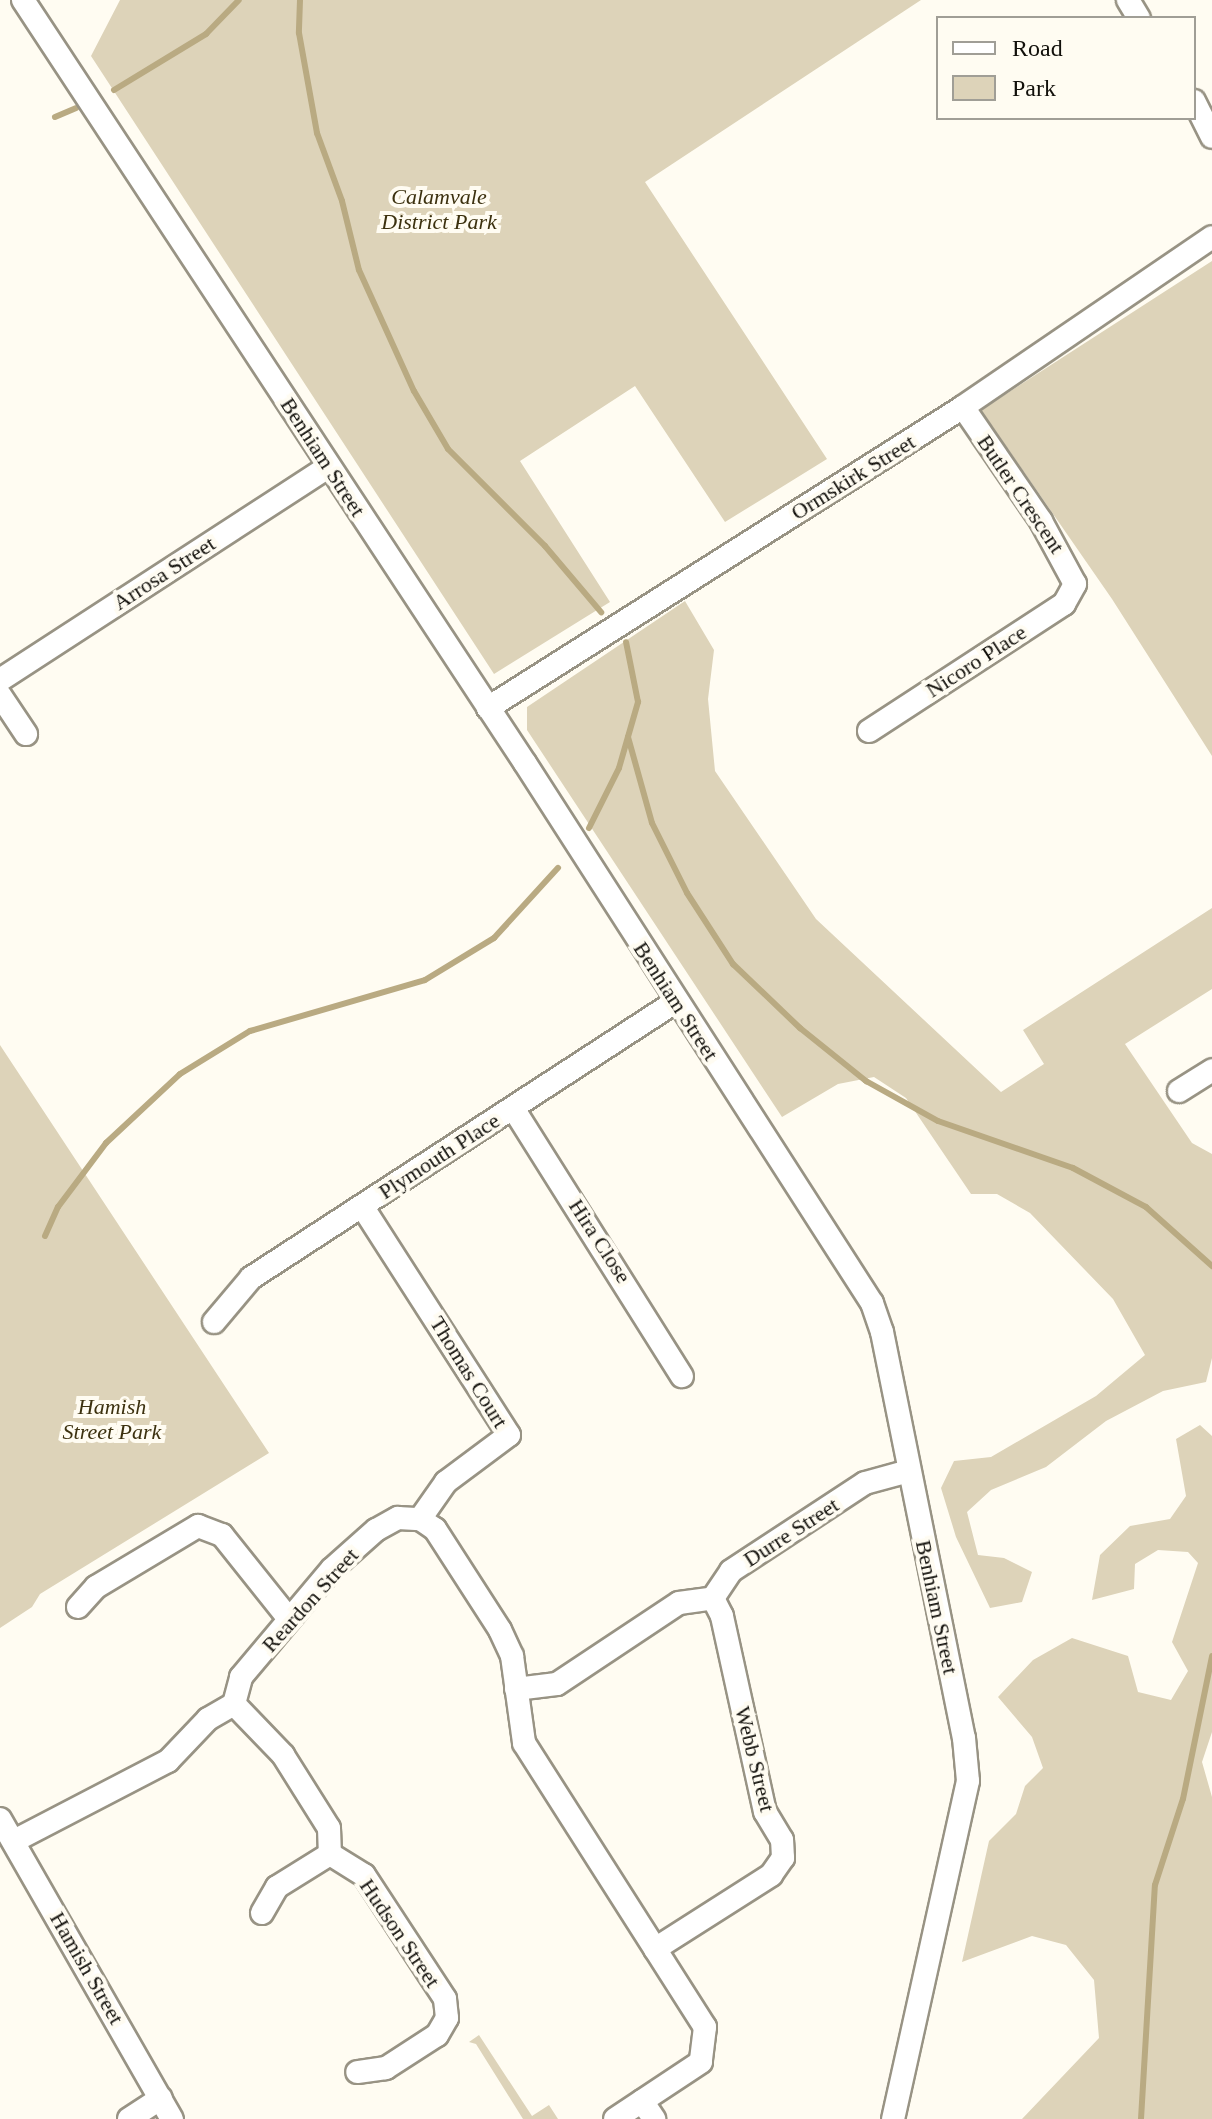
<!DOCTYPE html>
<html>
<head>
<meta charset="utf-8">
<style>
	body { margin:0 }
	#map { position:relative; width:1212px; height:2119px; overflow:hidden; background:#fffcf2; font-family:Georgia,serif }
	div>[style] { position:absolute }
	.green>* { inset:0; background:#ddd3b9 }
	.stream>* { height:6px; margin:-3px; padding:0 3px; transform-origin:3px; border-radius:3px; background:#b9aa82 }
	.roads { filter:drop-shadow(2px 0 #989384) drop-shadow(-2px 0 #989384) drop-shadow(0 2px #989384) drop-shadow(0 -2px #989384) }
	.street>* { height:22px; margin:-11px; padding:0 11px; transform-origin:11px; border-radius:11px; background:#fff }
	span { translate:-50% -50%; white-space:nowrap; text-align:center; line-height:1.15; -webkit-text-stroke:8px #fffcf2; paint-order:stroke }
	.park-label { font-size:22px; color:#3c310f; font-style:italic }
	.street-label { font-size:22px; color:#12100b }
	.legend { position:absolute; left:936px; top:16px; width:260px; height:104px; box-sizing:border-box; background:#fffcf2; border:2px solid #a09e96; margin:0; padding:10px 14px; list-style:none; font-size:24px; color:#12100b }
	.legend li { display:flex; align-items:center; gap:16px; height:40px }
	.legend b { width:40px; border:2px solid #a09e96 }
</style>
</head>
<body>
<div id="map">
	<div class="green">
		<i style="clip-path:polygon(120px 0,921px 0,645px 182px,827px 459px,725px 522px,635px 386px,520px 461px,610px 602px,494px 674px,91px 56px)"></i>
		<i style="clip-path:polygon(1212px 261px,1212px 756px,1112px 599px,981px 410px)"></i>
		<i style="clip-path:polygon(685px 601px,714px 650px,708px 699px,715px 771px,816px 919px,1001px 1092px,1044px 1064px,1023px 1030px,1212px 908px,1212px 989px,1125px 1044px,1192px 1143px,1212px 1154px,1212px 1358px,1206px 1382px,1163px 1391px,1106px 1421px,1046px 1467px,991px 1490px,967px 1512px,978px 1555px,1004px 1558px,1032px 1572px,1022px 1602px,990px 1608px,956px 1537px,941px 1488px,954px 1461px,991px 1457px,1096px 1396px,1145px 1355px,1113px 1299px,1030px 1213px,997px 1194px,971px 1194px,906px 1098px,874px 1077px,838px 1084px,782px 1117px,527px 730px,527px 707px)"></i>
		<i style="clip-path:polygon(0 1045px,269px 1453px,40px 1594px,32px 1607px,0 1628px)"></i>
		<i style="clip-path:polygon(1200px 1425px,1212px 1436px,1212px 1732px,1202px 1762px,1212px 1797px,1212px 2119px,1022px 2119px,1099px 2038px,1094px 1980px,1066px 1945px,1032px 1936px,962px 1962px,989px 1841px,1016px 1814px,1025px 1786px,1043px 1768px,1032px 1737px,998px 1697px,1033px 1660px,1072px 1638px,1128px 1656px,1138px 1692px,1171px 1700px,1188px 1671px,1172px 1642px,1198px 1563px,1188px 1552px,1158px 1550px,1135px 1564px,1134px 1589px,1092px 1600px,1100px 1555px,1130px 1526px,1170px 1519px,1186px 1496px,1176px 1439px)"></i>
		<i style="clip-path:polygon(479px 2035px,532px 2116px,549px 2105px,558px 2119px,523px 2119px,476px 2044px,469px 2042px)"></i>
	</div>
	<div class="stream">
		<i style="left:300px;top:0;width:33px;rotate:92deg"></i>
		<i style="left:299px;top:33px;width:102px;rotate:79.8deg"></i>
		<i style="left:317px;top:133px;width:72px;rotate:69.8deg"></i>
		<i style="left:342px;top:201px;width:71px;rotate:76.2deg"></i>
		<i style="left:359px;top:270px;width:133px;rotate:65.6deg"></i>
		<i style="left:414px;top:391px;width:67px;rotate:59.6deg"></i>
		<i style="left:448px;top:449px;width:137px;rotate:45deg"></i>
		<i style="left:545px;top:546px;width:87px;rotate:49.7deg"></i>
		<i style="left:114px;top:90px;width:108px;rotate:-31.3deg"></i>
		<i style="left:206px;top:34px;width:47px;rotate:-45.9deg"></i>
		<i style="left:55px;top:117px;width:23px;rotate:-23deg"></i>
		<i style="left:628px;top:737px;width:89px;rotate:74.4deg"></i>
		<i style="left:652px;top:823px;width:78px;rotate:63.4deg"></i>
		<i style="left:687px;top:893px;width:85px;rotate:57.1deg"></i>
		<i style="left:733px;top:964px;width:93px;rotate:43.7deg"></i>
		<i style="left:800px;top:1028px;width:85px;rotate:38.8deg"></i>
		<i style="left:866px;top:1081px;width:82px;rotate:29.1deg"></i>
		<i style="left:938px;top:1121px;width:143px;rotate:19.2deg"></i>
		<i style="left:1073px;top:1168px;width:83px;rotate:28.1deg"></i>
		<i style="left:1146px;top:1207px;width:89px;rotate:41.8deg"></i>
		<i style="left:589px;top:828px;width:67px;rotate:-63.4deg"></i>
		<i style="left:619px;top:768px;width:69px;rotate:-73.9deg"></i>
		<i style="left:638px;top:702px;width:61px;rotate:-101.3deg"></i>
		<i style="left:45px;top:1236px;width:32px;rotate:-66deg"></i>
		<i style="left:58px;top:1207px;width:80px;rotate:-53.1deg"></i>
		<i style="left:106px;top:1143px;width:101px;rotate:-43deg"></i>
		<i style="left:180px;top:1074px;width:82px;rotate:-31.6deg"></i>
		<i style="left:250px;top:1031px;width:182px;rotate:-16.2deg"></i>
		<i style="left:425px;top:980px;width:81px;rotate:-31.3deg"></i>
		<i style="left:494px;top:938px;width:95px;rotate:-47.6deg"></i>
		<i style="left:1141px;top:2119px;width:234px;rotate:-86.6deg"></i>
		<i style="left:1155px;top:1885px;width:90px;rotate:-72deg"></i>
		<i style="left:1183px;top:1799px;width:146px;rotate:-78.5deg"></i>
	</div>
	<div class="roads">
		<div class="street">
			<i style="left:23px;top:0;width:913px;rotate:56.66deg"></i>
			<i style="left:525px;top:763px;width:642px;rotate:57.28deg"></i>
			<i style="left:872px;top:1303px;width:31px;rotate:71deg"></i>
			<i style="left:882px;top:1332px;width:414px;rotate:78.6deg"></i>
			<i style="left:964px;top:1738px;width:43px;rotate:84.7deg"></i>
			<i style="left:968px;top:1781px;width:346px;rotate:102.5deg"></i>
			<i style="left:1128px;top:0;width:21px;rotate:59deg"></i>
			<i style="left:1194px;top:101px;width:40px;rotate:63.4deg"></i>
			<i style="left:0;top:680px;width:391px;rotate:-33deg"></i>
			<i style="left:0;top:695px;width:47px;rotate:56.3deg"></i>
			<i style="left:488px;top:708px;width:562px;rotate:-32.36deg"></i>
			<i style="left:963px;top:407px;width:301px;rotate:-34.3deg"></i>
			<i style="left:869px;top:731px;width:233px;rotate:-33.1deg"></i>
			<i style="left:1064px;top:604px;width:23px;rotate:-61deg"></i>
			<i style="left:1075px;top:584px;width:72px;rotate:-118.4deg"></i>
			<i style="left:1041px;top:521px;width:138px;rotate:-124.4deg"></i>
			<i style="left:1179px;top:1091px;width:39px;rotate:-32deg"></i>
			<i style="left:513px;top:1108px;width:317px;rotate:57.8deg"></i>
			<i style="left:362px;top:1206px;width:272px;rotate:57.3deg"></i>
			<i style="left:509px;top:1435px;width:79px;rotate:143.3deg"></i>
			<i style="left:446px;top:1482px;width:45px;rotate:125.1deg"></i>
			<i style="left:214px;top:1322px;width:57px;rotate:-49.9deg"></i>
			<i style="left:251px;top:1278px;width:506px;rotate:-33.06deg"></i>
			<i style="left:78px;top:1607px;width:27px;rotate:-48deg"></i>
			<i style="left:96px;top:1587px;width:119px;rotate:-30.9deg"></i>
			<i style="left:198px;top:1526px;width:26px;rotate:21deg"></i>
			<i style="left:222px;top:1535px;width:107px;rotate:51.4deg"></i>
			<i style="left:516px;top:1689px;width:41px;rotate:-7deg"></i>
			<i style="left:557px;top:1684px;width:146px;rotate:-33.6deg"></i>
			<i style="left:679px;top:1603px;width:34px;rotate:-8deg"></i>
			<i style="left:713px;top:1598px;width:32px;rotate:-56deg"></i>
			<i style="left:731px;top:1571px;width:160px;rotate:-33.3deg"></i>
			<i style="left:865px;top:1483px;width:46px;rotate:-15.3deg"></i>
			<i style="left:234px;top:1704px;width:71px;rotate:46.1deg"></i>
			<i style="left:283px;top:1755px;width:86px;rotate:57.8deg"></i>
			<i style="left:329px;top:1828px;width:26px;rotate:88deg"></i>
			<i style="left:330px;top:1854px;width:40px;rotate:32deg"></i>
			<i style="left:364px;top:1875px;width:148px;rotate:56.8deg"></i>
			<i style="left:445px;top:1999px;width:19px;rotate:84deg"></i>
			<i style="left:447px;top:2018px;width:20px;rotate:120deg"></i>
			<i style="left:437px;top:2035px;width:61px;rotate:147.1deg"></i>
			<i style="left:386px;top:2068px;width:29px;rotate:172deg"></i>
			<i style="left:0;top:1819px;width:346px;rotate:60.2deg"></i>
			<i style="left:14px;top:1841px;width:174px;rotate:-27.5deg"></i>
			<i style="left:168px;top:1761px;width:58px;rotate:-46.4deg"></i>
			<i style="left:208px;top:1719px;width:30px;rotate:-30deg"></i>
			<i style="left:234px;top:1704px;width:28px;rotate:-75deg"></i>
			<i style="left:241px;top:1677px;width:141px;rotate:-49.9deg"></i>
			<i style="left:332px;top:1569px;width:59px;rotate:-41.6deg"></i>
			<i style="left:376px;top:1530px;width:25px;rotate:-29deg"></i>
			<i style="left:398px;top:1518px;width:22px;rotate:3deg"></i>
			<i style="left:420px;top:1519px;width:18px;rotate:34deg"></i>
			<i style="left:435px;top:1529px;width:120px;rotate:57.2deg"></i>
			<i style="left:500px;top:1630px;width:29px;rotate:65deg"></i>
			<i style="left:512px;top:1656px;width:88px;rotate:82.1deg"></i>
			<i style="left:524px;top:1743px;width:337px;rotate:57.5deg"></i>
			<i style="left:705px;top:2027px;width:35px;rotate:97deg"></i>
			<i style="left:701px;top:2062px;width:103px;rotate:146.5deg"></i>
			<i style="left:262px;top:1913px;width:30px;rotate:-60deg"></i>
			<i style="left:277px;top:1887px;width:62px;rotate:-31.9deg"></i>
			<i style="left:655px;top:1949px;width:138px;rotate:-32.5deg"></i>
			<i style="left:771px;top:1875px;width:21px;rotate:-55deg"></i>
			<i style="left:783px;top:1858px;width:18px;rotate:-93deg"></i>
			<i style="left:782px;top:1840px;width:33px;rotate:-121deg"></i>
			<i style="left:765px;top:1812px;width:201px;rotate:-102.4deg"></i>
			<i style="left:722px;top:1616px;width:20px;rotate:-117deg"></i>
			<i style="left:642px;top:2101px;width:22px;rotate:56deg"></i>
			<i style="left:129px;top:2119px;width:38px;rotate:-33deg"></i>
		</div>
	</div>
	<div class="park-label">
		<span style="left:439px;top:209px">Calamvale<br>District Park</span>
		<span style="left:112px;top:1419px">Hamish<br>Street Park</span>
	</div>
	<div class="street-label">
		<span style="left:323px;top:457px;rotate:57deg">Benhiam Street</span>
		<span style="left:853px;top:477px;rotate:-32deg">Ormskirk Street</span>
		<span style="left:1021px;top:494px;rotate:56deg">Butler Crescent</span>
		<span style="left:164px;top:573px;rotate:-33deg">Arrosa Street</span>
		<span style="left:976px;top:661px;rotate:-33deg">Nicoro Place</span>
		<span style="left:676px;top:1001px;rotate:57deg">Benhiam Street</span>
		<span style="left:439px;top:1156px;rotate:-33deg">Plymouth Place</span>
		<span style="left:600px;top:1241px;rotate:57deg">Hira Close</span>
		<span style="left:469px;top:1372px;rotate:58deg">Thomas Court</span>
		<span style="left:791px;top:1532px;rotate:-33deg">Durre Street</span>
		<span style="left:310px;top:1600px;rotate:-48deg">Reardon Street</span>
		<span style="left:937px;top:1607px;rotate:78deg">Benhiam Street</span>
		<span style="left:755px;top:1759px;rotate:76deg">Webb Street</span>
		<span style="left:400px;top:1933px;rotate:56deg">Hudson Street</span>
		<span style="left:87px;top:1968px;rotate:60deg">Hamish Street</span>
	</div>
	<ul class="legend">
	<li><b style="height:10px;background:#fff"></b>Road</li>
	<li><b style="height:22px;background:#ddd3b9"></b>Park</li>
	</ul>
</div>
</body>
</html>
